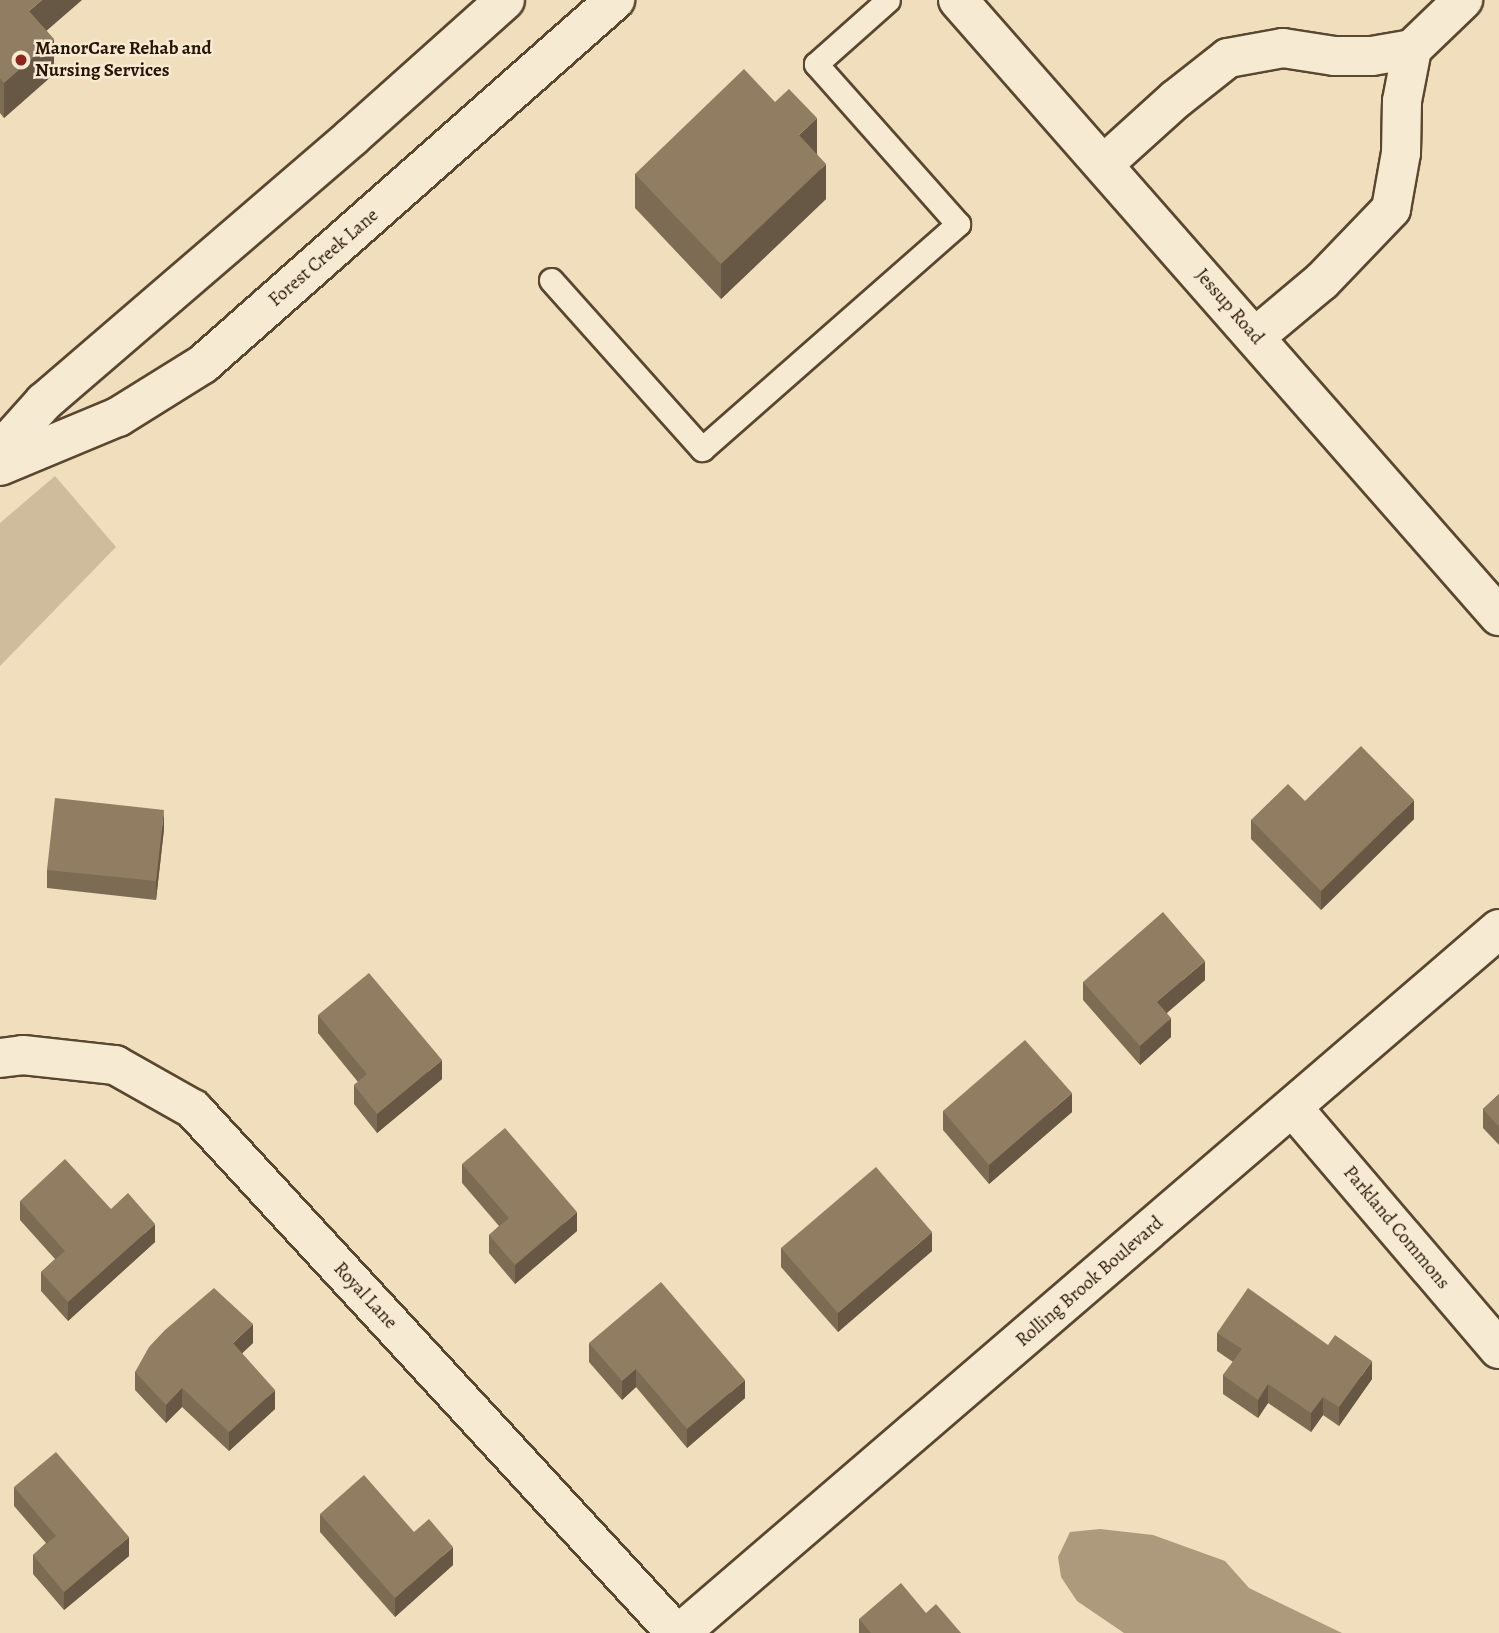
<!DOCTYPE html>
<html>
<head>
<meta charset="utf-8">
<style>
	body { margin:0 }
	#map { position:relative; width:1499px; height:1633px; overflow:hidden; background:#f1debc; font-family:Alegreya,serif }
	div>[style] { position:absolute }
	.green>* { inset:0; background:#cfbc9c }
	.water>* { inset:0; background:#ad9a7c }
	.roads { filter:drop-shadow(2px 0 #5a4730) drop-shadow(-2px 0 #5a4730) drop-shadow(0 2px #5a4730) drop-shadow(0 -2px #5a4730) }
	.lane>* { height:23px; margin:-11.5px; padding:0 11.5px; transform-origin:11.5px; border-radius:11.5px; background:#f6ead3 }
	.street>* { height:38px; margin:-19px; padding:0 19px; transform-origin:19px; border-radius:19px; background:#f6ead3 }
	.secondary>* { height:38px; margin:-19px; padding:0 19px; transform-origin:19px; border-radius:19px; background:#f6ead3 }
	.wall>* { inset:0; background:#7d6c54 }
	.shaded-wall>* { inset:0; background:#665845 }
	.building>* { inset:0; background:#917e62 }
	.dots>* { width:19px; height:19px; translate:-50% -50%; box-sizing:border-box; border:4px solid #f6ead3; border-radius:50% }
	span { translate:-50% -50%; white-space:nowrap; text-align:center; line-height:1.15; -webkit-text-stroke:5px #f6ead3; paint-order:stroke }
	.poi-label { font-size:19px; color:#281501; font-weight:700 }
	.left { translate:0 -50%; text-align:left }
	.street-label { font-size:19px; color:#281501 }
</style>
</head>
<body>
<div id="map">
	<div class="green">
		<i style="clip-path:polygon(55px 476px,116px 547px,0 666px,0 523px)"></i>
	</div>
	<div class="water">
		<i style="clip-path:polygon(1100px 1529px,1153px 1535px,1225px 1561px,1249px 1588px,1342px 1633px,1124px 1633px,1077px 1601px,1061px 1577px,1058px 1557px,1070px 1532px)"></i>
	</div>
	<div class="roads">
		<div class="lane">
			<i style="left:551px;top:280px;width:227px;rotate:48.2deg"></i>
			<i style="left:702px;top:449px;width:341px;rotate:-41.3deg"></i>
			<i style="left:958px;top:224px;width:214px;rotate:-131.6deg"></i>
			<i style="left:816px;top:64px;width:96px;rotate:-41.6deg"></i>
		</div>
		<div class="street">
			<i style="left:1104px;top:164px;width:97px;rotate:-42.1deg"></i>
			<i style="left:1176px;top:99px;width:66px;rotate:-38.3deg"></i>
			<i style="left:1228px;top:58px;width:56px;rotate:-10.3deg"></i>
			<i style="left:1283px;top:48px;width:52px;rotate:8.9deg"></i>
			<i style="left:1334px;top:56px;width:38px"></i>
			<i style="left:1372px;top:56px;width:41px;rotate:-9.9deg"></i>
			<i style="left:1412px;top:49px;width:71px;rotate:-43.9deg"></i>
			<i style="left:1255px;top:337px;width:87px;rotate:-39.9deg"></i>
			<i style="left:1322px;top:281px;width:100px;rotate:-46.2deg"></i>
			<i style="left:1391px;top:209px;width:57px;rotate:-79.9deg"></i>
			<i style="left:1401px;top:153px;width:52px;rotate:-88.9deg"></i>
			<i style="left:1402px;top:101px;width:53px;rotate:-79.1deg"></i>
			<i style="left:0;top:451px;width:66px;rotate:-48.1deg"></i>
			<i style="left:44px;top:402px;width:406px;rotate:-40.7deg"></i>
			<i style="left:352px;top:137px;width:205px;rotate:-41.8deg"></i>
			<i style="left:0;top:466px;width:128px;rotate:-22.6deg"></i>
			<i style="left:118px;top:417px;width:100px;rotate:-31.9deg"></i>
			<i style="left:203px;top:364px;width:550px;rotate:-41.46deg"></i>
			<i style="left:0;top:1058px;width:23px;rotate:-7deg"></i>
			<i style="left:23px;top:1055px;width:93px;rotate:6.2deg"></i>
			<i style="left:115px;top:1065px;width:90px;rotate:29.4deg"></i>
			<i style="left:193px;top:1109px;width:713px;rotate:47.33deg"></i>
			<i style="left:1293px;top:1108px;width:317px;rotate:49.5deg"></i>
			<i style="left:680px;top:1633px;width:1080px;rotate:-40.68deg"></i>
		</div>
		<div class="secondary">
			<i style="left:958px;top:0;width:820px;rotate:48.71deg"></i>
		</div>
	</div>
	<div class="wall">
		<i style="clip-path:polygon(0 0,47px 31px,54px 74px,4px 118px,0 113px)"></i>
		<i style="clip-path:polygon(817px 153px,826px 199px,721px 299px,635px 208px,635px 174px)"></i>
		<i style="clip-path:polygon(1305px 801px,1414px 819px,1321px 910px,1251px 839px,1251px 820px)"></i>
		<i style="clip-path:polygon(164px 829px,156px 900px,47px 888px,47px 870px)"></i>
		<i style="clip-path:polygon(1205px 980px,1167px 1013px,1171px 1037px,1140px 1065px,1083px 1000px,1083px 982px)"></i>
		<i style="clip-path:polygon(318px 1015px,442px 1079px,377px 1133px,354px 1104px,354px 1085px,358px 1082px,318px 1033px)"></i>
		<i style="clip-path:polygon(1499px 1094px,1499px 1145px,1483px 1128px,1483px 1109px)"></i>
		<i style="clip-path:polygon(943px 1111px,1072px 1112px,989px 1184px,943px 1130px)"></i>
		<i style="clip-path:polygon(462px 1164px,577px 1231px,515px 1284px,489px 1253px,489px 1235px,499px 1226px,462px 1183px)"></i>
		<i style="clip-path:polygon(20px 1201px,111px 1209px,155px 1242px,68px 1321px,41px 1291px,41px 1272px,55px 1259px,20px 1220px)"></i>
		<i style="clip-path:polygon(781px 1248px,932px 1251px,838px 1332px,781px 1267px)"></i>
		<i style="clip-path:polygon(1217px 1333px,1372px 1379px,1339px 1426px,1323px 1415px,1311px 1432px,1268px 1403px,1258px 1418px,1223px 1394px,1223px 1375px,1233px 1362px,1217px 1351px)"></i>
		<i style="clip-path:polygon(253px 1343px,242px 1353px,275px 1409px,229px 1451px,182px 1407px,166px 1423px,135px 1390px,135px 1372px)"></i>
		<i style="clip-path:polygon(589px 1343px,745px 1398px,687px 1448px,636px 1387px,622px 1400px,589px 1362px)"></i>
		<i style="clip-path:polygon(14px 1487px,129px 1556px,64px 1610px,33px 1574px,33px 1555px,46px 1543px,14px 1506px)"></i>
		<i style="clip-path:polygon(320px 1514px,414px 1532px,453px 1565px,395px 1617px,320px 1532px)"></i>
		<i style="clip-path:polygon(926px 1613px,961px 1633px,859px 1633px,859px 1619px)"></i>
	</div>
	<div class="shaded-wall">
		<i style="clip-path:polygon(42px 0,82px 0,29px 46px,29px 11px)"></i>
		<i style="clip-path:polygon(54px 39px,54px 74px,4px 118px,4px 83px)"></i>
		<i style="clip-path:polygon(817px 118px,817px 153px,799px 170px,799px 135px)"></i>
		<i style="clip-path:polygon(826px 164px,826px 199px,721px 299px,721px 264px)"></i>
		<i style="clip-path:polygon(1414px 800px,1414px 819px,1321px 910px,1321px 891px)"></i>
		<i style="clip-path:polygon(164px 810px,164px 829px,156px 900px,156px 881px)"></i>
		<i style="clip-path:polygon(1205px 961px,1205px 980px,1157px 1021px,1157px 1002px)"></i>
		<i style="clip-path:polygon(1171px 1018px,1171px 1037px,1140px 1065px,1140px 1046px)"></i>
		<i style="clip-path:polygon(442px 1060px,442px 1079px,377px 1133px,377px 1114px)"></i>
		<i style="clip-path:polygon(1072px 1093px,1072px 1112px,989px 1184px,989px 1165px)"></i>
		<i style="clip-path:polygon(577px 1212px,577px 1231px,515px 1284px,515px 1265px)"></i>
		<i style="clip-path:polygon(155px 1224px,155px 1242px,68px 1321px,68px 1302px)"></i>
		<i style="clip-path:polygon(932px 1232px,932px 1251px,838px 1332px,838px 1313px)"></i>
		<i style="clip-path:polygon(253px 1324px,253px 1343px,233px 1362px,233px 1343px)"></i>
		<i style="clip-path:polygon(1372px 1361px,1372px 1379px,1339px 1426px,1339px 1407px)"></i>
		<i style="clip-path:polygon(636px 1369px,636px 1387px,622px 1400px,622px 1381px)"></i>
		<i style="clip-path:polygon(745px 1380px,745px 1398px,687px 1448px,687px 1429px)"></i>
		<i style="clip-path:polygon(1268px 1384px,1268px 1403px,1258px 1418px,1258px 1400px)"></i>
		<i style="clip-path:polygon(182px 1388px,182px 1407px,166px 1423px,166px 1405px)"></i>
		<i style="clip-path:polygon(275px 1390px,275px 1409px,229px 1451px,229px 1432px)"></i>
		<i style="clip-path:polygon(1323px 1397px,1323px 1415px,1311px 1432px,1311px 1413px)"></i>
		<i style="clip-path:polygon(129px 1537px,129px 1556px,64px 1610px,64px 1592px)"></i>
		<i style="clip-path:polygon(453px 1547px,453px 1565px,395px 1617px,395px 1598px)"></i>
	</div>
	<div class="building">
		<i style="clip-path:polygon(0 0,42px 0,29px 11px,54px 39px,4px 83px,0 78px)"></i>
		<i style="clip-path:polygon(744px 69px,775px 102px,789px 89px,817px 118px,799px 135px,826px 164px,721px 264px,635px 174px)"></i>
		<i style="clip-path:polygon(1361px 746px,1414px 800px,1321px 891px,1251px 820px,1288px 784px,1305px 801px)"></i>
		<i style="clip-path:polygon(55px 798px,164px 810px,156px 881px,47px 870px)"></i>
		<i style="clip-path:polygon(1163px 912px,1205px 961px,1157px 1002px,1171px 1018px,1140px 1046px,1083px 982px)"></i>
		<i style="clip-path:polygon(369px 973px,442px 1060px,377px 1114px,354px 1085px,367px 1074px,318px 1015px)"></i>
		<i style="clip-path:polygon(1025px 1040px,1072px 1093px,989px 1165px,943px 1111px)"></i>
		<i style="clip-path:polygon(1499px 1094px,1499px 1127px,1483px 1109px)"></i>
		<i style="clip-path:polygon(505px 1128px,577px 1212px,515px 1265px,489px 1235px,509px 1218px,462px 1164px)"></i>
		<i style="clip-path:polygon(65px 1159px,111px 1209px,128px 1193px,155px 1224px,68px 1302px,41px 1272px,65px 1251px,20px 1201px)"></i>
		<i style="clip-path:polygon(876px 1167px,932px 1232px,838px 1313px,781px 1248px)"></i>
		<i style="clip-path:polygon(661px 1282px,745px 1380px,687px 1429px,636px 1369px,622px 1381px,589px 1343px)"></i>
		<i style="clip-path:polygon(214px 1288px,253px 1324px,233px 1343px,275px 1390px,229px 1432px,182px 1388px,166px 1405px,135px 1372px,149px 1347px,165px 1330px)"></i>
		<i style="clip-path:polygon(1248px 1288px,1328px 1345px,1335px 1335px,1372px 1361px,1339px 1407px,1323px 1397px,1311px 1413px,1268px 1384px,1258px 1400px,1223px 1375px,1242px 1349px,1217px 1333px)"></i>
		<i style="clip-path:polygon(56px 1452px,129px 1537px,64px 1592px,33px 1555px,56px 1536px,14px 1487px)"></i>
		<i style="clip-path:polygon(364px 1475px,414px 1532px,429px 1519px,453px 1547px,395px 1598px,320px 1514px)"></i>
		<i style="clip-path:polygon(901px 1583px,926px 1613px,936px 1604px,961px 1633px,871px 1633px,859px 1619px)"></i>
	</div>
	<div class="dots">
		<i style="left:21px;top:60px;background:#8f2418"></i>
	</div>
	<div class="poi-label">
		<span class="left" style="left:35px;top:60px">ManorCare Rehab and<br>Nursing Services</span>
	</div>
	<div class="street-label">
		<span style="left:324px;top:258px;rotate:-41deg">Forest Creek Lane</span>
		<span style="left:1229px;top:307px;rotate:49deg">Jessup Road</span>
		<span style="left:1396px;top:1228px;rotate:50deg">Parkland Commons</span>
		<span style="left:1090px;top:1282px;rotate:-41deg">Rolling Brook Boulevard</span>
		<span style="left:365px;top:1296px;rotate:47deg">Royal Lane</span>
	</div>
</div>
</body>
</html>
